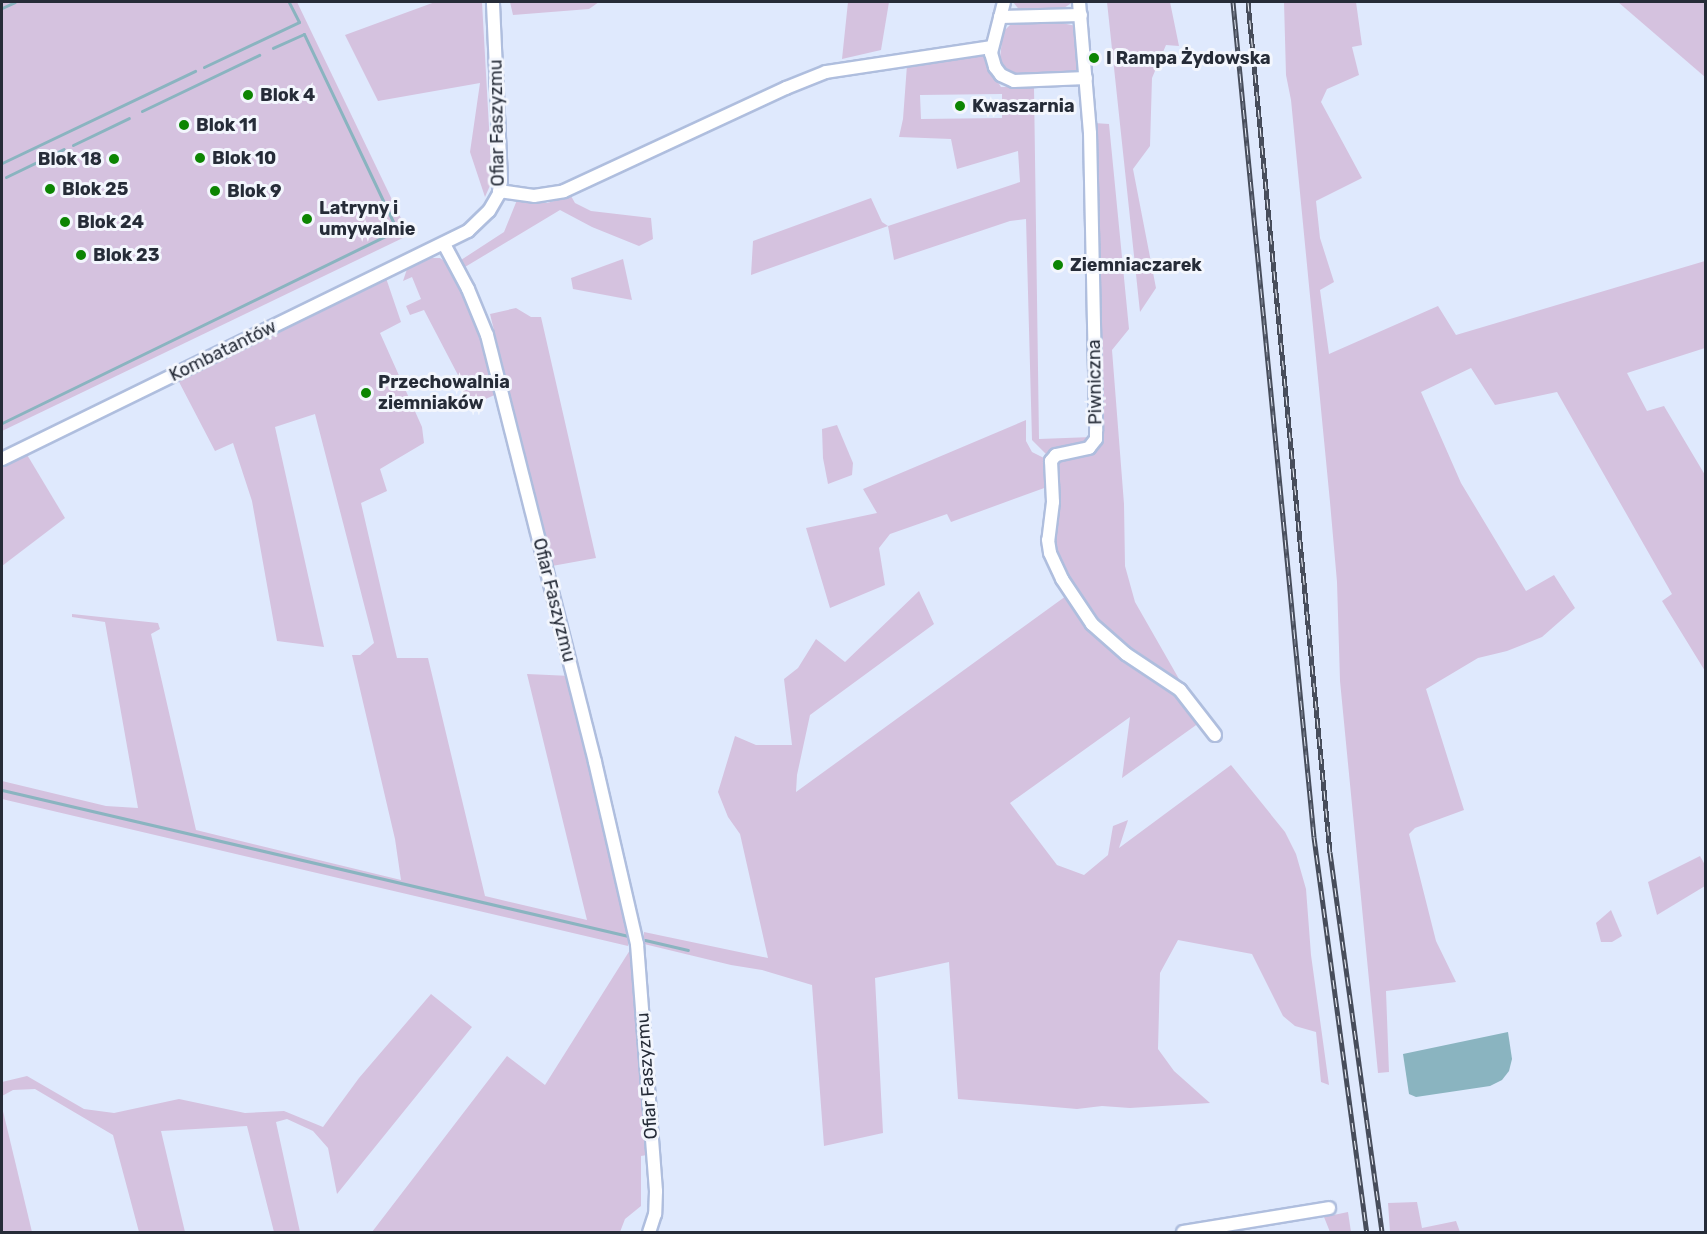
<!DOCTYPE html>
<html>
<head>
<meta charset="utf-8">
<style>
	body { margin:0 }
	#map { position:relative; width:1707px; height:1234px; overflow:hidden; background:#dfe9fd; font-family:Rubik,sans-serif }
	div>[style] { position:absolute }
	.green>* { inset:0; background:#d5c2df }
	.water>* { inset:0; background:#8ab4c0 }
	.stream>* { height:3px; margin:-1.5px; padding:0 1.5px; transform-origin:1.5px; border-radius:1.5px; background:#8ab4c0 }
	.roads { filter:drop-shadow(2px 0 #afbede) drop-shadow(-2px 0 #afbede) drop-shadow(0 2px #afbede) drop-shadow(0 -2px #afbede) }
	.minor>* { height:12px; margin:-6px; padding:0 6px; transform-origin:6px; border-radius:6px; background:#fff }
	.rail>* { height:5px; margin-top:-2.5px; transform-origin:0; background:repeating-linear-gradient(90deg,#f3f6fd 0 9px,#474d5b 0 18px); box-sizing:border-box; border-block:2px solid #474d5b }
	.dots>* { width:16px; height:16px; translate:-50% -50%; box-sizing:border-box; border:3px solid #f3f6fd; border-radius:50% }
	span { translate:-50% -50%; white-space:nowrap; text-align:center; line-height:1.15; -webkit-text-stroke:6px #f3f6fd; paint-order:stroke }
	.poi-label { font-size:18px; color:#262c38; font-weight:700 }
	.left { translate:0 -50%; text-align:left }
	.right { translate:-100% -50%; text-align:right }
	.street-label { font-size:18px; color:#262c38 }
	.frame { position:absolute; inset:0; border:3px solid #262c38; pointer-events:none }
</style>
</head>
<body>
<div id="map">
	<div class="green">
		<i style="clip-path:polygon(2px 2px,297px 2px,409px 235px,2px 431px)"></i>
		<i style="clip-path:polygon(435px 2px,482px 2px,492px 181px,485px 197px,470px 152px,480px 83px,378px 101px,345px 35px)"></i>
		<i style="clip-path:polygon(510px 2px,599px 2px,589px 9px,513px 15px)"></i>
		<i style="clip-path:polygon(848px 2px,889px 2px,881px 50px,842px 59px)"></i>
		<i style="clip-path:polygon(1013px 2px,1073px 2px,1064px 8px,1021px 12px)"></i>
		<i style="clip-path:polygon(1107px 2px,1170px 2px,1179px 46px,1166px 45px,1152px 78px,1150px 146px,1133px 169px,1156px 288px,1140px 312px)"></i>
		<i style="clip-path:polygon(1284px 2px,1356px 2px,1362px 45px,1352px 47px,1359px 75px,1327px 89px,1321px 102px,1362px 178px,1316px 201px,1320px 238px,1334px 282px,1320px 290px,1329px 354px,1438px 306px,1456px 335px,1705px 261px,1705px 348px,1627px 373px,1647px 411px,1664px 406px,1705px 475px,1705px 671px,1662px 601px,1672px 594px,1557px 392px,1495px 405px,1471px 368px,1421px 392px,1461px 483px,1526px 591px,1554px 575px,1575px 608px,1542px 637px,1507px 651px,1478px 658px,1426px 689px,1464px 810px,1415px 828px,1409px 834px,1436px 941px,1456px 982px,1386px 991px,1389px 1072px,1378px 1073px,1340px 681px,1337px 582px,1330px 502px,1291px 100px,1286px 75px)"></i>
		<i style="clip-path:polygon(1618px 2px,1705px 2px,1705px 77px)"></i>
		<i style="clip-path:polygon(1057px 22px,1076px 26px,1081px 69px,1069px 75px,1015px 76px,1004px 69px,1000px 58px,1003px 32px,1011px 24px)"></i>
		<i style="clip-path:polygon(evenodd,980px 53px,987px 57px,994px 76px,1001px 87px,1034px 87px,1039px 439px,1092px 437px,1084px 446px,1062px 452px,1046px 454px,1032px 440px,1026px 219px,1010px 221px,894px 260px,888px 226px,751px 275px,753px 241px,871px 198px,882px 222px,888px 226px,1020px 182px,1018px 151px,957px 169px,951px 139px,899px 137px,903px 119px,907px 65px,980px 53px,1002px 94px,1002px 118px,921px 119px,920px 95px,1002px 94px)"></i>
		<i style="clip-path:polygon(1094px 123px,1109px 124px,1129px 329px,1112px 350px,1124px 504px,1125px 566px,1135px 602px,1183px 686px,1109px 635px,1082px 602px,1066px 576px,1053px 544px,1060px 509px,1055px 469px,1060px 459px,1086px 456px,1101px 441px)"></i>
		<i style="clip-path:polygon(571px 196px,575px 203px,591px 211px,651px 218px,653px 239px,639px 246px,592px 227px,560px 210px,465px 267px,461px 260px,504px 232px,517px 200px,547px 203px)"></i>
		<i style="clip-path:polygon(432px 258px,440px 258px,450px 265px,485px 340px,497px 394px,467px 407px,459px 377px,424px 310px,410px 315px,406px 306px,421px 299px,412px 277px,403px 281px,407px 269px,419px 261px)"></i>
		<i style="clip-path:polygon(623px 259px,632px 300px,573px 289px,571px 278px)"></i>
		<i style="clip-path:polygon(386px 278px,401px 322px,380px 333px,422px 427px,424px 443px,380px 469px,387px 491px,361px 503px,397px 658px,428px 658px,485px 896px,587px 920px,527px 674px,571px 676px,629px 926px,628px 946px,2px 799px,2px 781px,106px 806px,138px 808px,105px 622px,72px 617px,72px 614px,158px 623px,160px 629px,151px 634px,196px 830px,401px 880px,395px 839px,352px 655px,360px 655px,374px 643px,315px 414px,275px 427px,324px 647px,277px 641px,252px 501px,233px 443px,215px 451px,178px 380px)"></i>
		<i style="clip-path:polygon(516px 308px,531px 317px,541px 317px,596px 558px,552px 566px,490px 314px)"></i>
		<i style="clip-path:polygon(1026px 420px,1026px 441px,1032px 452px,1044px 458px,1047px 487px,951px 522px,947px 514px,890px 534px,879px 548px,885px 585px,830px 608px,806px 528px,877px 513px,863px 489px)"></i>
		<i style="clip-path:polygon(837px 425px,853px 463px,852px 475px,828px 484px,823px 458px,822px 429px)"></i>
		<i style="clip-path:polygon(26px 453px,65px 518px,2px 566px,2px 465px)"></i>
		<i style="clip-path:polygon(919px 591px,934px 624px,810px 715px,797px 775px,796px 792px,1066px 596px,1176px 691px,1199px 723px,1122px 778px,1130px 717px,1010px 803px,1057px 865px,1084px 875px,1108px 855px,1113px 826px,1128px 820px,1119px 848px,1231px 765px,1285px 832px,1296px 854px,1306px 889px,1311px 955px,1329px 1085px,1321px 1082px,1316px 1032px,1295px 1026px,1283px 1016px,1252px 954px,1178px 940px,1160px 973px,1158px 1049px,1174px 1071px,1210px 1103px,1130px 1108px,1102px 1106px,1077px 1109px,958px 1099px,949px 962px,875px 978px,883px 1133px,824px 1146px,812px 985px,762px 970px,731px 965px,644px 944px,644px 932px,768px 958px,740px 834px,728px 817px,718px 792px,735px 736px,756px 745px,792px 745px,784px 679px,798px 668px,816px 639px,845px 662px)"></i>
		<i style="clip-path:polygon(1700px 856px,1705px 865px,1705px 886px,1657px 915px,1648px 882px)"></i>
		<i style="clip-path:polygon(1611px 910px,1622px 936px,1612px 942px,1601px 942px,1596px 923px)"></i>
		<i style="clip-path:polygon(630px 950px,647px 1155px,641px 1156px,641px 1206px,625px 1219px,620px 1232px,372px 1232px,507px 1056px,545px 1085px)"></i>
		<i style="clip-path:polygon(431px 994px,472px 1027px,337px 1194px,328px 1148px,313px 1131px,287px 1119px,276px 1122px,300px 1232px,274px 1232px,247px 1126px,161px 1131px,185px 1232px,139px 1232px,113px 1135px,35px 1089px,13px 1090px,2px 1096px,2px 1082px,27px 1076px,84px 1109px,114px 1113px,179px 1099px,245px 1113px,284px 1111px,323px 1127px,359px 1078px)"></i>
		<i style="clip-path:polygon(2px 1107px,32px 1232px,2px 1232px)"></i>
		<i style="clip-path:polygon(1417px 1202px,1422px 1228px,1456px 1221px,1460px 1232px,1390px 1232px,1388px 1203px)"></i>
		<i style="clip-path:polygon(1348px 1212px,1351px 1232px,1330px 1232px,1324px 1217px)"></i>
	</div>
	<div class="water">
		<i style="clip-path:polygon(1508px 1032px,1512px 1059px,1509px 1071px,1502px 1080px,1490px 1086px,1416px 1097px,1409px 1094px,1403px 1054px)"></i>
	</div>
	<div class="stream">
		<i style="left:2px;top:8px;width:14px;rotate:-25deg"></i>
		<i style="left:204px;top:67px;width:105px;rotate:-25.3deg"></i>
		<i style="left:299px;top:22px;width:22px;rotate:-117deg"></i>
		<i style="left:142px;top:111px;width:130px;rotate:-25.6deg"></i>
		<i style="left:73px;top:145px;width:62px;rotate:-25.7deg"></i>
		<i style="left:2px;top:163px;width:214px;rotate:-25.5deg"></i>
		<i style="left:6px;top:177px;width:64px;rotate:-25.8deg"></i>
		<i style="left:2px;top:423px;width:440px;rotate:-26deg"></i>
		<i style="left:397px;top:230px;width:217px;rotate:-115.4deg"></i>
		<i style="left:304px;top:34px;width:34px;rotate:156deg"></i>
		<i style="left:2px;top:790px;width:643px;rotate:13.13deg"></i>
		<i style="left:645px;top:940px;width:44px;rotate:13.1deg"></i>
	</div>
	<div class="roads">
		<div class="minor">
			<i style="left:1004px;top:2px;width:53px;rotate:104.3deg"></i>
			<i style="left:991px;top:53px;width:15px;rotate:74deg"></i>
			<i style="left:995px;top:67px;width:10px;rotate:53deg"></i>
			<i style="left:1001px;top:75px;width:14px;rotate:25deg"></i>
			<i style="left:1014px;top:81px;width:72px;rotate:-2.4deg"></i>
			<i style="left:1079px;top:2px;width:131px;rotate:85.2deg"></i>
			<i style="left:1090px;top:133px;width:298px;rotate:88.8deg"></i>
			<i style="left:1096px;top:431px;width:8px;rotate:90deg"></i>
			<i style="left:1096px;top:439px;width:11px;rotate:128deg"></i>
			<i style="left:1089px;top:448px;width:34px;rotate:168deg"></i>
			<i style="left:1056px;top:455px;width:8px;rotate:130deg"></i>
			<i style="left:1051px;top:461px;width:41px;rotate:87.2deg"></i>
			<i style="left:1053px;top:502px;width:38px;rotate:97deg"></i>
			<i style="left:1048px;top:540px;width:13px;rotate:81deg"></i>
			<i style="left:1050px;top:553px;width:29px;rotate:65deg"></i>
			<i style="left:1062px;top:579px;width:54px;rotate:56.3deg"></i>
			<i style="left:1092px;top:624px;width:45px;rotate:41.4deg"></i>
			<i style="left:1126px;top:654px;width:65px;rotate:33.7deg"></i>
			<i style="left:1180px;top:690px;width:57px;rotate:52.1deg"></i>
			<i style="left:1000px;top:17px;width:81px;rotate:-1.4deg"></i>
			<i style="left:499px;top:191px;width:35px;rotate:8deg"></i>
			<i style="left:534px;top:196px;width:30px;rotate:-9deg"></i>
			<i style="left:564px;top:191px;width:245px;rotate:-24.9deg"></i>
			<i style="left:786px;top:88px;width:43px;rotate:-21.8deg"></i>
			<i style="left:826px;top:72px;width:167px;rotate:-8.6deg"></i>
			<i style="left:444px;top:244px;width:51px;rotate:61.9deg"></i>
			<i style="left:468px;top:289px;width:50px;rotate:67.6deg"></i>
			<i style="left:487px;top:335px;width:440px;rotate:75.8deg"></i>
			<i style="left:595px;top:762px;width:187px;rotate:77deg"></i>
			<i style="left:637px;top:944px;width:248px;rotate:85.6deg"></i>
			<i style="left:656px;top:1191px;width:23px;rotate:92deg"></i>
			<i style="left:655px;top:1214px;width:19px;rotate:108deg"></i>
			<i style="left:2px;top:459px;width:519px;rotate:-26.07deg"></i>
			<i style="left:468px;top:231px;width:29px;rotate:-44deg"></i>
			<i style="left:489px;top:211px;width:20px;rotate:-60deg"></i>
			<i style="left:499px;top:194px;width:14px;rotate:-82deg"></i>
			<i style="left:501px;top:180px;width:178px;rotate:-92.6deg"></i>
			<i style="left:1183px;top:1232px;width:148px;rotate:-9.3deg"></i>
		</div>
	</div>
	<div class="rail">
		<i style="left:1233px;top:2px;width:839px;rotate:84.46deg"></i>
		<i style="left:1314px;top:837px;width:399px;rotate:82.4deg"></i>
		<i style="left:1248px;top:2px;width:854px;rotate:84.49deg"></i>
		<i style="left:1330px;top:852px;width:384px;rotate:82.2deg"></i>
	</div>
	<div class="dots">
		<i style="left:1094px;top:58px;background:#0c8502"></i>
		<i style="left:248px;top:95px;background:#0c8502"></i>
		<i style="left:960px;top:106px;background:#0c8502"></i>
		<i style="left:184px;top:125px;background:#0c8502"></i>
		<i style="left:200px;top:158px;background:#0c8502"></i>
		<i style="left:114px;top:159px;background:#0c8502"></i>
		<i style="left:50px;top:189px;background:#0c8502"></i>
		<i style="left:215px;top:191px;background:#0c8502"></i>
		<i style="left:307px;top:219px;background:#0c8502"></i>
		<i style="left:65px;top:222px;background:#0c8502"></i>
		<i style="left:81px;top:255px;background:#0c8502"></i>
		<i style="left:1058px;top:265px;background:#0c8502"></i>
		<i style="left:366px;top:393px;background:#0c8502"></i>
	</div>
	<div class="poi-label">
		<span class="left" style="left:1106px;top:58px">I Rampa Żydowska</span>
		<span class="left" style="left:260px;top:95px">Blok 4</span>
		<span class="left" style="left:972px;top:106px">Kwaszarnia</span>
		<span class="left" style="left:196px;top:125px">Blok 11</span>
		<span class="left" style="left:212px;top:158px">Blok 10</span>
		<span class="right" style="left:102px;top:159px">Blok 18</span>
		<span class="left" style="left:62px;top:189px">Blok 25</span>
		<span class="left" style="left:227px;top:191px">Blok 9</span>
		<span class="left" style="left:319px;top:219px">Latryny i<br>umywalnie</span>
		<span class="left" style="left:77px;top:222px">Blok 24</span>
		<span class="left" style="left:93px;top:255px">Blok 23</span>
		<span class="left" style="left:1070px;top:265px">Ziemniaczarek</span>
		<span class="left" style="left:378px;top:393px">Przechowalnia<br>ziemniaków</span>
	</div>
	<div class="street-label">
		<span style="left:497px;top:123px;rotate:-91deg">Ofiar Faszyzmu</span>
		<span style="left:223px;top:351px;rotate:-26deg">Kombatantów</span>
		<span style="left:1095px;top:382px;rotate:-91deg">Piwniczna</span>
		<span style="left:554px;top:600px;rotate:76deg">Ofiar Faszyzmu</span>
		<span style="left:647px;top:1076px;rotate:-94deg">Ofiar Faszyzmu</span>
	</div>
	<div class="frame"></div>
</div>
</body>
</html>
